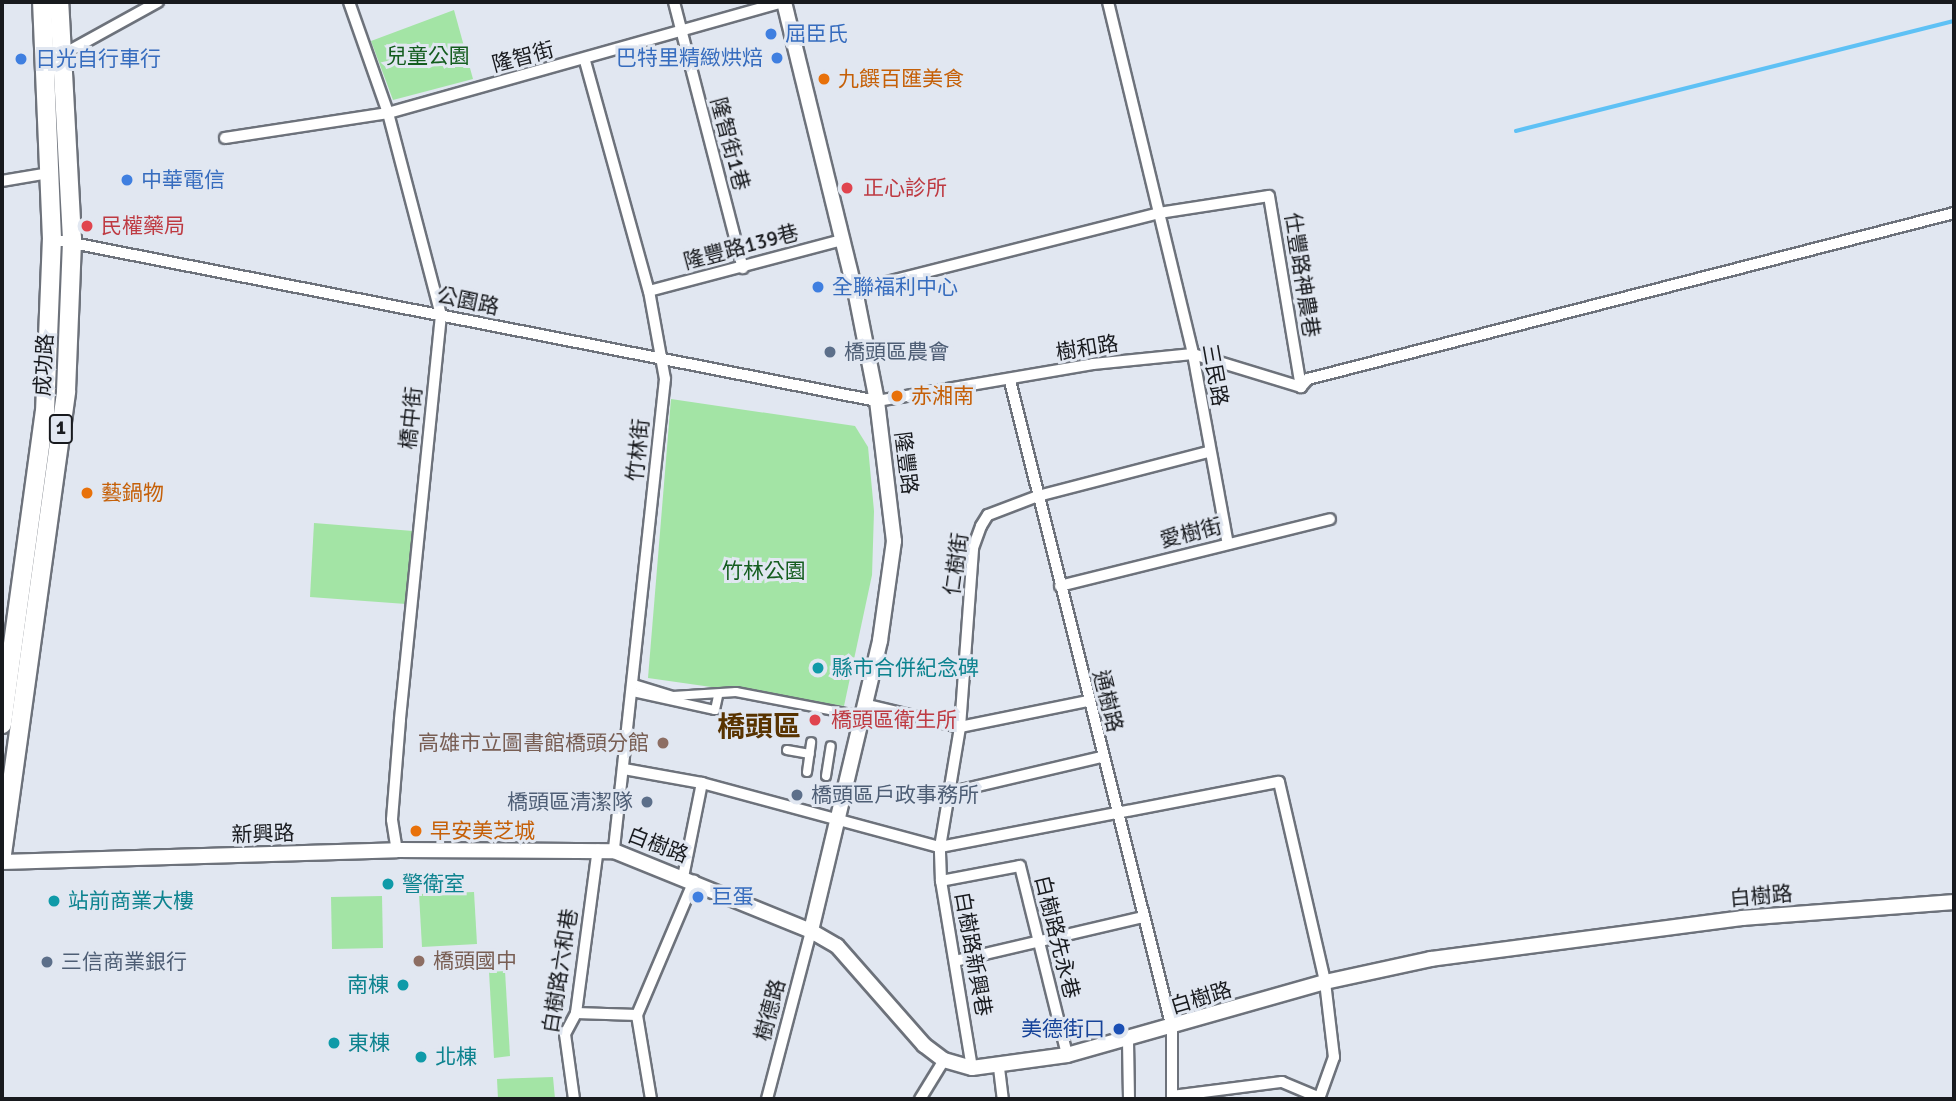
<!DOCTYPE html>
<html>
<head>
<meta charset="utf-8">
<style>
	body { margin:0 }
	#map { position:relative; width:1956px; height:1101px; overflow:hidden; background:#e1e7f1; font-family:Signika,"Noto Sans TC",sans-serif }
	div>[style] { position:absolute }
	.green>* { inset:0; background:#a3e4a5 }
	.stream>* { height:3.5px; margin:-1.75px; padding:0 1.75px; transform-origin:1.75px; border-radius:1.75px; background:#5ec1f5 }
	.roads { filter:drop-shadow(2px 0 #6d727b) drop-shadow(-2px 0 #6d727b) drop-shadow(0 2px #6d727b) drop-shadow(0 -2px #6d727b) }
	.pedestrian>* { height:8px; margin:-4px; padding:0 4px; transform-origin:4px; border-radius:4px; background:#fff }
	.minor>* { height:10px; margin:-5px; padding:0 5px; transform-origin:5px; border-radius:5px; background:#fff }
	.tertiary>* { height:14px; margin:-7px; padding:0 7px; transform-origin:7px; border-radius:7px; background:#fff }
	.primary>* { height:18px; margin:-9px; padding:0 9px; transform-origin:9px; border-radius:9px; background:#fff }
	.dots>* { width:19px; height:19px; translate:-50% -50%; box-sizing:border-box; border:4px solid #e1e7f1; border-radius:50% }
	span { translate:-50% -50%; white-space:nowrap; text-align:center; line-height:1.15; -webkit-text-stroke:6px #e1e7f1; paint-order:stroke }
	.shield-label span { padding:2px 5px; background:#e1e7f1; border:2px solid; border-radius:5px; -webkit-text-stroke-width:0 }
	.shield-label { font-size:19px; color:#181a1e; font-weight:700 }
	.shop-label { font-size:21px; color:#366cbe }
	.left { translate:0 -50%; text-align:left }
	.right { translate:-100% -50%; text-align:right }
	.park-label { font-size:21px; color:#145d1f }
	.street-label { font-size:21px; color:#181a1e }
	.food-label { font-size:21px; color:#c56008 }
	.health-label { font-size:21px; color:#be3a42 }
	.service-label { font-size:21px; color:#4e5e75 }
	.culture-label { font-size:21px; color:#0d838f }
	.education-label { font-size:21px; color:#785e54 }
	.transit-label { font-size:21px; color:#164399 }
	.district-label { font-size:28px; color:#583300; font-weight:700 }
	.frame { position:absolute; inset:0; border:4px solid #181a1e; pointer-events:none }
</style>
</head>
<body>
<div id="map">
	<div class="green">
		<i style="clip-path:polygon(454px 10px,473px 79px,393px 100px,371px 41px)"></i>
		<i style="clip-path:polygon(671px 399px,855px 426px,868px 447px,874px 511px,872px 575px,844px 706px,648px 678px)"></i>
		<i style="clip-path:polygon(314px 523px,413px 531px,406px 604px,310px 597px)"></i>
		<i style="clip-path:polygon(474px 892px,477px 944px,422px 947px,419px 894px)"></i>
		<i style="clip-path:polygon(382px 896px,383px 948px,332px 949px,331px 897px)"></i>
		<i style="clip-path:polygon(505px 971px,510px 1056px,494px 1058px,489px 972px)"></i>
		<i style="clip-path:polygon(553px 1077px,555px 1099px,498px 1099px,497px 1079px)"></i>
	</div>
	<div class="stream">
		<i style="left:1516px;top:131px;width:452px;rotate:-14.1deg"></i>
	</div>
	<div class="roads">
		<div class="pedestrian">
			<i style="left:634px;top:684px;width:41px;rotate:17.1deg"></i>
			<i style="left:673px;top:696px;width:63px;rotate:-3.6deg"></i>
			<i style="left:736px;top:692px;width:127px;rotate:10.9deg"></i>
			<i style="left:633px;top:692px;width:84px;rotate:12.4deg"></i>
			<i style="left:715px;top:710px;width:14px;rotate:-78deg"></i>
			<i style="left:787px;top:750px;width:23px;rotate:10deg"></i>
			<i style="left:807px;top:772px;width:30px;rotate:-82deg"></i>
			<i style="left:826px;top:776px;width:30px;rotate:-81deg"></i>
		</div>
		<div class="minor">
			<i style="left:349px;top:2px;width:118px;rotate:70.6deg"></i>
			<i style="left:388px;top:113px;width:209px;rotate:75.3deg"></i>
			<i style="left:441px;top:315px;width:407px;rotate:95.8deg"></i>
			<i style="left:400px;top:720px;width:100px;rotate:94.6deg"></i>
			<i style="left:392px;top:820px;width:30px;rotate:81deg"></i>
			<i style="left:674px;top:2px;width:275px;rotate:75.5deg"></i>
			<i style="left:1108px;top:2px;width:362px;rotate:76.4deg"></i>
			<i style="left:1193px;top:354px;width:193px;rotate:79.6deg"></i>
			<i style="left:60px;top:56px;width:112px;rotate:-28.9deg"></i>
			<i style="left:585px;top:61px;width:239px;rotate:74.5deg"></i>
			<i style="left:649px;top:291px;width:89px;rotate:79.7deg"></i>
			<i style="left:665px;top:379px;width:475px;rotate:96.2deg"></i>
			<i style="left:225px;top:138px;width:165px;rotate:-8.7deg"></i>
			<i style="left:388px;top:113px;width:411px;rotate:-15.7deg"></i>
			<i style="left:2px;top:181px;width:48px;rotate:-9.7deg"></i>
			<i style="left:52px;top:239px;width:841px;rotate:11.11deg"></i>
			<i style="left:877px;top:401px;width:219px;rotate:-9.7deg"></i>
			<i style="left:1093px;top:364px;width:100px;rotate:-5.7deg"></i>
			<i style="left:1193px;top:354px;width:113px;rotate:17deg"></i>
			<i style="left:855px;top:290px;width:314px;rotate:-14.2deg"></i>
			<i style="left:1159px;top:213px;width:111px;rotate:-8.8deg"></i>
			<i style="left:1269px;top:196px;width:194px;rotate:80.5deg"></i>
			<i style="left:649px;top:291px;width:200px;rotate:-14.8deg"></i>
			<i style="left:1010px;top:381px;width:667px;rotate:75.94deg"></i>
			<i style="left:1172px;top:1028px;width:71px;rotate:90deg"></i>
			<i style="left:1301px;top:387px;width:11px;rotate:-49deg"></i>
			<i style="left:1308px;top:379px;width:667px;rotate:-14.41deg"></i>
			<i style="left:1060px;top:586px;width:278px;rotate:-13.9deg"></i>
			<i style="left:864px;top:704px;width:99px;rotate:13.5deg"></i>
			<i style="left:960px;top:727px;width:131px;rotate:-11.5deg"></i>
			<i style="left:624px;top:769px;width:79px;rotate:10.2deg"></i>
			<i style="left:702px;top:783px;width:246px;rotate:15.1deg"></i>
			<i style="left:940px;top:847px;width:345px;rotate:-10.9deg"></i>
			<i style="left:1279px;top:782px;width:205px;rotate:77deg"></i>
			<i style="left:1325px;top:982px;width:76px;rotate:83.2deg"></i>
			<i style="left:1334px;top:1057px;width:45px;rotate:109.7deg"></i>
			<i style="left:948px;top:793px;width:158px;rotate:-13.2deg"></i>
			<i style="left:683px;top:877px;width:96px;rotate:-78.6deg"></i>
			<i style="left:941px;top:881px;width:80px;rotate:-10.8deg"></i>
			<i style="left:1020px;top:866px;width:195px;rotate:76deg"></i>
			<i style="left:955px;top:961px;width:192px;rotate:-13.2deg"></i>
			<i style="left:576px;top:1013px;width:61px;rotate:1.9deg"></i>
			<i style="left:1128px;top:1041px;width:58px;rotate:89deg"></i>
			<i style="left:972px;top:1068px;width:190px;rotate:-99.4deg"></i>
			<i style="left:941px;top:881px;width:34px;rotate:-92deg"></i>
			<i style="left:940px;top:847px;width:122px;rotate:-80.5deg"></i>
			<i style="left:960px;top:727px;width:179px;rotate:-85.8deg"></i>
			<i style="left:973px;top:548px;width:23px;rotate:-70deg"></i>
			<i style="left:981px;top:526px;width:13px;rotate:-58deg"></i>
			<i style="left:988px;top:515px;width:53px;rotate:-20.8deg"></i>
			<i style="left:1038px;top:496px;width:176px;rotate:-14.5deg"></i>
			<i style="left:999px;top:1068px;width:31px;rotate:83deg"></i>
			<i style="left:1172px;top:1096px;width:111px;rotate:-7.3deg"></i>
			<i style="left:1282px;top:1082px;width:41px;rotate:22.8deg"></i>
			<i style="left:574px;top:1099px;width:66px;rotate:-97.9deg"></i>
			<i style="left:565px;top:1034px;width:24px;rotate:-62deg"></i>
			<i style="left:576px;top:1013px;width:165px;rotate:-82.4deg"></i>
			<i style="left:651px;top:1099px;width:85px;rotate:-99.5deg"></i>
			<i style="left:637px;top:1015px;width:146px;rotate:-67deg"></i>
			<i style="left:767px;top:1099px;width:174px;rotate:-75.3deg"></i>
			<i style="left:920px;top:1099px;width:46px;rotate:-58.4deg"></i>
		</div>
		<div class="tertiary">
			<i style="left:784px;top:2px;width:297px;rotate:76.2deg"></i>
			<i style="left:855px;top:290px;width:113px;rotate:78.8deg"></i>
			<i style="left:877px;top:401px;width:141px;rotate:83.1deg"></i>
			<i style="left:894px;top:541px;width:101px;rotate:98deg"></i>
			<i style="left:880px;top:641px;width:298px;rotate:103.4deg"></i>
			<i style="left:2px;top:862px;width:395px;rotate:-1.7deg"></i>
			<i style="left:397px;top:850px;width:217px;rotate:0.3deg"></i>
			<i style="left:614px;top:851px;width:213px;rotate:22.1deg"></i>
			<i style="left:811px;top:931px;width:30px;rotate:30deg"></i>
			<i style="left:837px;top:946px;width:132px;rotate:48.7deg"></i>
			<i style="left:924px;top:1045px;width:25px;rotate:37deg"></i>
			<i style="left:944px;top:1060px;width:29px;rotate:16deg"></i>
			<i style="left:972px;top:1068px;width:96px;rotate:-7.8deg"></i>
			<i style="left:1067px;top:1055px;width:268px;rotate:-15.8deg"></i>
			<i style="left:1325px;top:982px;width:108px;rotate:-12.2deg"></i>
			<i style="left:1431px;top:959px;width:314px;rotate:-7.5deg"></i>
			<i style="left:1742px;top:918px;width:213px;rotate:-4.3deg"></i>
		</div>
		<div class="primary">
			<i style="left:2px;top:724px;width:315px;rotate:-82.2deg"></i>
			<i style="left:45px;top:412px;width:173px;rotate:-87.7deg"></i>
			<i style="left:52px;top:239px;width:237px;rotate:-92.4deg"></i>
			<i style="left:2px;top:854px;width:467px;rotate:-82.1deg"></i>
			<i style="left:66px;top:391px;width:152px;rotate:-87.7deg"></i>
			<i style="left:72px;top:239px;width:237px;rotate:-93.1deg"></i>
		</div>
	</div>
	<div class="dots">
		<i style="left:771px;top:34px;background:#3f7fe0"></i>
		<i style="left:777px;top:58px;background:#3f7fe0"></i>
		<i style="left:21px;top:59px;background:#3f7fe0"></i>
		<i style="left:824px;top:79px;background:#e8710a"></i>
		<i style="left:127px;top:180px;background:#3f7fe0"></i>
		<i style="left:847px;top:188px;background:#e0444e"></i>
		<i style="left:87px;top:226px;background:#e0444e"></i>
		<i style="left:818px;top:287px;background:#3f7fe0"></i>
		<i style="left:830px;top:352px;background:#5c6f8a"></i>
		<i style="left:897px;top:396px;background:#e8710a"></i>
		<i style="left:87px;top:493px;background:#e8710a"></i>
		<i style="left:818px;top:668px;background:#0f9aa8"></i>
		<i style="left:815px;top:720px;background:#e0444e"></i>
		<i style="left:663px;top:743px;background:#8d6e63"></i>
		<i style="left:797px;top:795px;background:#5c6f8a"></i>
		<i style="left:647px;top:802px;background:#5c6f8a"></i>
		<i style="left:416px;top:831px;background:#e8710a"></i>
		<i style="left:388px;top:884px;background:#0f9aa8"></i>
		<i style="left:698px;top:897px;background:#3f7fe0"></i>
		<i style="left:54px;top:901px;background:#0f9aa8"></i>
		<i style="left:419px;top:961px;background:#8d6e63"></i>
		<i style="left:47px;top:962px;background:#5c6f8a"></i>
		<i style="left:403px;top:985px;background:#0f9aa8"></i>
		<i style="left:1119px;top:1029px;background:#1a4fb4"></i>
		<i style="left:334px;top:1043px;background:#0f9aa8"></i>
		<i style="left:421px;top:1057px;background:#0f9aa8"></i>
	</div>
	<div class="shield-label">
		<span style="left:61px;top:429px">1</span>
	</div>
	<div class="shop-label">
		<span class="left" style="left:785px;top:34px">屈臣氏</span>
		<span class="right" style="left:763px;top:58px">巴特里精緻烘焙</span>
		<span class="left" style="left:35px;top:59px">日光自行車行</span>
		<span class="left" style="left:141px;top:180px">中華電信</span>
		<span class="left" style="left:832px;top:287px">全聯福利中心</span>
		<span class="left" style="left:712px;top:897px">巨蛋</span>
	</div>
	<div class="park-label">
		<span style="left:428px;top:56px">兒童公園</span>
		<span style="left:764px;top:571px">竹林公園</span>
	</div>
	<div class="street-label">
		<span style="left:523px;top:57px;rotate:-15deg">隆智街</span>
		<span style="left:730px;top:144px;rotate:75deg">隆智街1巷</span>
		<span style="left:741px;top:247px;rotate:-15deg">隆豐路139巷</span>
		<span style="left:1302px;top:275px;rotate:81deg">仕豐路神農巷</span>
		<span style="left:468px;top:301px;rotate:12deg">公園路</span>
		<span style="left:1087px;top:348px;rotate:-9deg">樹和路</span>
		<span style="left:44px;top:365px;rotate:-87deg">成功路</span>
		<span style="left:1215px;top:375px;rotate:80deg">三民路</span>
		<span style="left:411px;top:418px;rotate:-84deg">橋中街</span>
		<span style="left:638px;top:450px;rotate:-84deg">竹林街</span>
		<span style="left:906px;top:463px;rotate:83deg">隆豐路</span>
		<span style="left:1191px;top:533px;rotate:-14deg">愛樹街</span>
		<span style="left:956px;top:564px;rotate:-82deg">仁樹街</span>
		<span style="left:1108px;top:701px;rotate:76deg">通樹路</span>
		<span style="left:263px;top:834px;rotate:-2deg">新興路</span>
		<span style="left:658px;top:845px;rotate:21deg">白樹路</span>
		<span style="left:1761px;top:896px;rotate:-5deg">白樹路</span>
		<span style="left:1057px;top:937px;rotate:76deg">白樹路先永巷</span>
		<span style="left:973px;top:954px;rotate:80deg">白樹路新興巷</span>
		<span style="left:560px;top:971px;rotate:-81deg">白樹路六和巷</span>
		<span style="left:1201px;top:998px;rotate:-17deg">白樹路</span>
		<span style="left:770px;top:1010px;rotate:-75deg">樹德路</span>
	</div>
	<div class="food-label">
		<span class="left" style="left:838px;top:79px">九饌百匯美食</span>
		<span class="left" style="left:911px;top:396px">赤湘南</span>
		<span class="left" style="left:101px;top:493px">藝鍋物</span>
		<span class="left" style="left:430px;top:831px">早安美芝城</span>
	</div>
	<div class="health-label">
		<span class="left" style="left:863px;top:188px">正心診所</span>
		<span class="left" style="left:101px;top:226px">民權藥局</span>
		<span class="left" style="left:831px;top:720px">橋頭區衛生所</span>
	</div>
	<div class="service-label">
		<span class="left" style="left:844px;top:352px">橋頭區農會</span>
		<span class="left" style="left:811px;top:795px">橋頭區戶政事務所</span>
		<span class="right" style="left:633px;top:802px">橋頭區清潔隊</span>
		<span class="left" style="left:61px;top:962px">三信商業銀行</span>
	</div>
	<div class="culture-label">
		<span class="left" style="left:832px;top:668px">縣市合併紀念碑</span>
		<span class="left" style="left:402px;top:884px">警衛室</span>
		<span class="left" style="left:68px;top:901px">站前商業大樓</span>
		<span class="right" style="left:389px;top:985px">南棟</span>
		<span class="left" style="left:348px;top:1043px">東棟</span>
		<span class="left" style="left:435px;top:1057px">北棟</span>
	</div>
	<div class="education-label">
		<span class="right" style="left:649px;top:743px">高雄市立圖書館橋頭分館</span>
		<span class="left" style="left:433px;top:961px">橋頭國中</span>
	</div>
	<div class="transit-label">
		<span class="right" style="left:1105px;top:1029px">美德街口</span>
	</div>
	<div class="district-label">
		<span style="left:759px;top:727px">橋頭區</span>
	</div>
	<div class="frame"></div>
</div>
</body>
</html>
